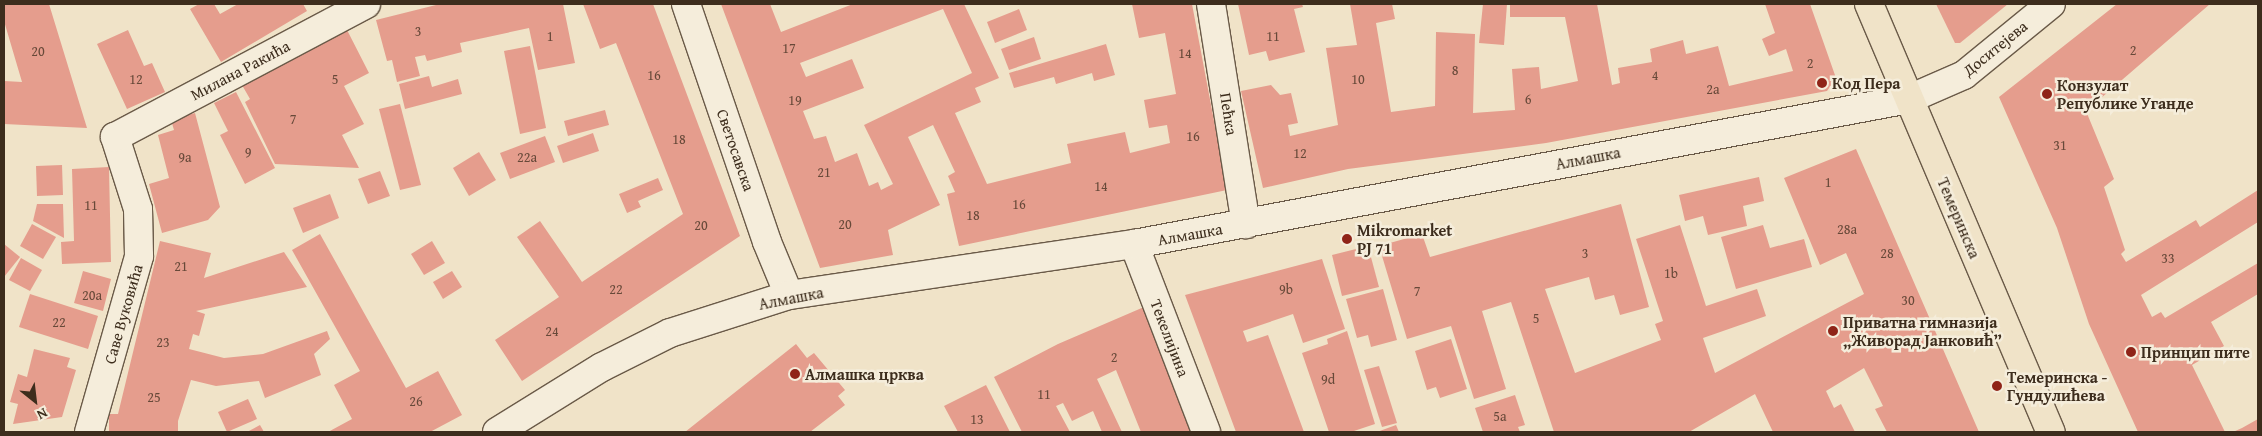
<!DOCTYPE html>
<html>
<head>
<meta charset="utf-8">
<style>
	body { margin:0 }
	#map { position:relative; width:2262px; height:436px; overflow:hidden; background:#f0e3c8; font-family:"Gentium Book Plus",serif }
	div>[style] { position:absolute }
	.building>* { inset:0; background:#e59d8d }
	.roads { filter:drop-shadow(1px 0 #6a5a48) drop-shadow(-1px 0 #6a5a48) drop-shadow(0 1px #6a5a48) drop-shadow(0 -1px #6a5a48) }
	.minor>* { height:28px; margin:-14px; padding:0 14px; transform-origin:14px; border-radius:14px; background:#f5eddb }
	.major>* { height:28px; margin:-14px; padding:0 14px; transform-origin:14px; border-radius:14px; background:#f0e3c8 }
	.dots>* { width:14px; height:14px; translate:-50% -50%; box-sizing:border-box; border:2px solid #f5eddb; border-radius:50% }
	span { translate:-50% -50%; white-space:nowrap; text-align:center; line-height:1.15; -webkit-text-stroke:5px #f5eddb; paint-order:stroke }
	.number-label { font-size:14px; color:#674939 }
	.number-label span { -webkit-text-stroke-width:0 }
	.street-label { font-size:16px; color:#3d2d1d }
	.poi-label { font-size:16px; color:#3d2d1d; font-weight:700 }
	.left { translate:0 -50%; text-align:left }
	.frame { position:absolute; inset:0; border:5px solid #3d2d1d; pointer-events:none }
	.north { position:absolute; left:10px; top:376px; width:50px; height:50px; -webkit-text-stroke:4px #f5eddb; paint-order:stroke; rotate:151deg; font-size:14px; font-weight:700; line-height:20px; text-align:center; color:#3d2d1d }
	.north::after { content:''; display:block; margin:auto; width:18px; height:22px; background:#3d2d1d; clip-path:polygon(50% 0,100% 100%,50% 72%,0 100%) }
</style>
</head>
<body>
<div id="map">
	<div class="building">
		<i style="clip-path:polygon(4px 4px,49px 4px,87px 128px,4px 124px,4px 81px,22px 82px,4px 21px)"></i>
		<i style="clip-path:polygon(199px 4px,214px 4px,220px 14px,238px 4px,303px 4px,307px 11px,221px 62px,190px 9px)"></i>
		<i style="clip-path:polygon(440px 4px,563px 4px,575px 63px,538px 70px,529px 28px,460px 43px,462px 52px,427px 61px,425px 55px,415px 57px,420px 76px,397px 82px,392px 60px,387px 61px,376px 20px)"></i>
		<i style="clip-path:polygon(583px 4px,653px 4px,740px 236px,522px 381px,495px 340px,559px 297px,517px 237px,540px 221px,582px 282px,683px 214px,616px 43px,600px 49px)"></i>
		<i style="clip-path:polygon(evenodd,721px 4px,770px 4px,781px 32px,853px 4px,964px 4px,999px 78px,975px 88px,981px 102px,955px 113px,987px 184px,1071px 163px,1067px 144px,1125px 132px,1130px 153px,1170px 143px,1167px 125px,1149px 128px,1144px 100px,1176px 94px,1165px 33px,1139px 38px,1132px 4px,1192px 4px,1227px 190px,959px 246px,947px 194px,955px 192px,948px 176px,955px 172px,933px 125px,908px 137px,940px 205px,888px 230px,893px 255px,820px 268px,721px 4px,943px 9px,972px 73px,864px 125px,893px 184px,881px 190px,878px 182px,869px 186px,857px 153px,835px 162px,826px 136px,814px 139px,803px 111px,864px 88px,852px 59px,806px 77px,800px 63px,943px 9px)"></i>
		<i style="clip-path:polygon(1238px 4px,1302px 4px,1303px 7px,1294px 9px,1305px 52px,1269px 61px,1266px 51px,1249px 55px)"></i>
		<i style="clip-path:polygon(1350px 4px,1392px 4px,1395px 19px,1376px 23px,1391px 112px,1435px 106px,1436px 32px,1475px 34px,1473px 113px,1515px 110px,1512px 69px,1539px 67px,1541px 89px,1578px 81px,1565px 17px,1510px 17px,1510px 4px,1597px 4px,1612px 85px,1620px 83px,1618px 68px,1652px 62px,1650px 49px,1683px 40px,1686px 54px,1718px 46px,1729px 86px,1793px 71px,1786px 49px,1769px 56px,1762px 39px,1775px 33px,1765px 4px,1810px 4px,1836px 78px,1827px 91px,1546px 143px,1348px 169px,1263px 188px,1241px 91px,1271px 85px,1280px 95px,1291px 93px,1298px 123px,1288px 125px,1290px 136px,1338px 125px,1326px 48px,1357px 45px)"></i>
		<i style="clip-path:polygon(1483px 4px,1507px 4px,1504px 45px,1479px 43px)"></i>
		<i style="clip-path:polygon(1936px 4px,2008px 4px,1960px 43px,1955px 43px)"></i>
		<i style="clip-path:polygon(2117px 4px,2210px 4px,2086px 111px,2114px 179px,2104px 187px,2125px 250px,2121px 254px,2126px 262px,2196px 220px,2200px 227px,2258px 190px,2258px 222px,2141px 295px,2152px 317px,2161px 312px,2165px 318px,2258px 263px,2258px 294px,2211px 322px,2224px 346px,2192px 365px,2225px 432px,2138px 432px,2089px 324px,2057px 228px,1999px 97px)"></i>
		<i style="clip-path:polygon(1019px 9px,1027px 30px,995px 43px,987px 22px)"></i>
		<i style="clip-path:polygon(346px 28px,369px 73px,344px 86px,364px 124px,342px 135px,359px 168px,275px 164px,245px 102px,250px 99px,242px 85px)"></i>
		<i style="clip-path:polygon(128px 30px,144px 66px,152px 63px,165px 92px,127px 109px,97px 44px)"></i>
		<i style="clip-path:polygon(1034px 37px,1041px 59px,1009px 70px,1001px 49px)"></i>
		<i style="clip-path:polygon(1106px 44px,1115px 75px,1094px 81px,1092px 73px,1056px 84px,1054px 77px,1014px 88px,1009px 73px)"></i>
		<i style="clip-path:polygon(530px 46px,546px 128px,520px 134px,504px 51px)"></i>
		<i style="clip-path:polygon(429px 76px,432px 87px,458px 79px,462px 94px,405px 109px,399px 84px)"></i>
		<i style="clip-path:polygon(236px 92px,275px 168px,245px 184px,220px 135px,228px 131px,214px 103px)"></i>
		<i style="clip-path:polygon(400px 104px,421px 185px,400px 190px,379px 109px)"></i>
		<i style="clip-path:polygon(605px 110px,609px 125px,568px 136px,564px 121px)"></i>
		<i style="clip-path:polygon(195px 113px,220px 207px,208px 220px,162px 233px,149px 184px,169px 178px,158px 135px,174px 130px,171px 120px)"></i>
		<i style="clip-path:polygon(593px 133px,599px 151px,563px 163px,557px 146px)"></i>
		<i style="clip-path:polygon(545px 136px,555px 162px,510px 179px,500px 153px)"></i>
		<i style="clip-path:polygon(1856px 149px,1979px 432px,1887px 432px,1875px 409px,1883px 406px,1864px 368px,1826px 391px,1834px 408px,1841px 404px,1855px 432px,1773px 432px,1755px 394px,1689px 432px,1554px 432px,1511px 302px,1482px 311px,1506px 389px,1474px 399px,1451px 326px,1407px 339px,1379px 246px,1422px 234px,1430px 257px,1621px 204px,1649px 307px,1620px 315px,1614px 295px,1595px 300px,1589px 277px,1545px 289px,1575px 373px,1661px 340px,1655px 324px,1663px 321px,1636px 239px,1680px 225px,1706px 306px,1757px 289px,1766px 316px,1703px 338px,1715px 373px,1864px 294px,1846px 253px,1820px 265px,1784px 178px)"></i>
		<i style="clip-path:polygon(479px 152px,496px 180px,469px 196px,453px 168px)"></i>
		<i style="clip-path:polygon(62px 165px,63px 195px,37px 196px,36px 166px)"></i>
		<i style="clip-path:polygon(109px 167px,111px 262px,62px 264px,61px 242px,74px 241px,72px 169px)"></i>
		<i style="clip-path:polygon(380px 171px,390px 196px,368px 204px,358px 179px)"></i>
		<i style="clip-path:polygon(1759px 177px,1764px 201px,1743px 206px,1747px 226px,1708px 235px,1703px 216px,1685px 221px,1679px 195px)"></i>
		<i style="clip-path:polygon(658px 178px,663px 190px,638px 201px,641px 207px,627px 213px,619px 194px)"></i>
		<i style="clip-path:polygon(330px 194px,339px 218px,303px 233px,293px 208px)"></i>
		<i style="clip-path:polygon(37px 204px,63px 204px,64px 238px,33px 221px)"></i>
		<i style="clip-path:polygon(32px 224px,56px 237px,43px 259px,20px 246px)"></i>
		<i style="clip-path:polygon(1763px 225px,1770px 248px,1804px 239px,1812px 267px,1736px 289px,1721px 237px)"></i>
		<i style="clip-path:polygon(320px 234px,406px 388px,438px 371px,462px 415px,430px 432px,328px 432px,352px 419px,334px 385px,360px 371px,292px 250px)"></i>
		<i style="clip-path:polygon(160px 241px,211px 253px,204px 278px,284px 252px,307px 287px,196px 311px,205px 314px,199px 336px,193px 334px,189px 349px,224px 358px,263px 354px,327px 331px,330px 339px,314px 354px,321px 375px,265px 398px,259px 381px,216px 386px,191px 380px,178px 421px,178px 432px,109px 432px,109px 414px,118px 414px)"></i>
		<i style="clip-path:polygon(432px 241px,445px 263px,424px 275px,411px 254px)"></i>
		<i style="clip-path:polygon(4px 244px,20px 257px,4px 277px)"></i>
		<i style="clip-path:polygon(1368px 246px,1379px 287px,1342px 296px,1332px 255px)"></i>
		<i style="clip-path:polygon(21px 258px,42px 270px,30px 291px,9px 280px)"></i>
		<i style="clip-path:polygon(1322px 259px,1345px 329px,1303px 343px,1293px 314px,1243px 331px,1247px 342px,1268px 335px,1304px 432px,1236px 432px,1185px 295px)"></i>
		<i style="clip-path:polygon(83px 271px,111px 279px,103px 311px,74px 303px)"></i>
		<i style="clip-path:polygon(452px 271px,462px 287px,443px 299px,433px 282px)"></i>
		<i style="clip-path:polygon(1383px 289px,1397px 340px,1371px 347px,1368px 335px,1357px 338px,1346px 299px)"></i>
		<i style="clip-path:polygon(30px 294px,98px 316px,88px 349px,19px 327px)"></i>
		<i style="clip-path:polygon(1144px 307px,1191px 432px,1141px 432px,1116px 370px,1097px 379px,1122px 432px,1102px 432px,1093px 411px,1072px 421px,1063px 403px,1056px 406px,1070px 432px,1022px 432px,994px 377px,1058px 344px)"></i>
		<i style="clip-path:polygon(1347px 331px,1375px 424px,1351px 432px,1329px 432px,1302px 353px,1328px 344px,1327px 339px)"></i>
		<i style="clip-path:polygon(1451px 339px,1467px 389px,1440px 398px,1436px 387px,1427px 390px,1415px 351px)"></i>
		<i style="clip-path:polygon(796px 344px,807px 358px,814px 353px,845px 390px,838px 396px,845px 405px,810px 432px,685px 432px)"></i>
		<i style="clip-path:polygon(34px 349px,70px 358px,67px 367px,76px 370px,62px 417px,13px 424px,18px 404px,10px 402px,18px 374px,27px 377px)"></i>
		<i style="clip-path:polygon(1379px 366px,1397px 423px,1382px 427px,1364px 370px)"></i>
		<i style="clip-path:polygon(986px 385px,1010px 432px,958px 432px,944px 406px)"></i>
		<i style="clip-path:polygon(1515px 395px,1525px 425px,1518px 427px,1520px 432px,1483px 432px,1475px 408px)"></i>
		<i style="clip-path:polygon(248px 399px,257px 419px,227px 432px,218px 412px)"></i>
		<i style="clip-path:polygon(2258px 419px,2258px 432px,2233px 432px,2242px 428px)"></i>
		<i style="clip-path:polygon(260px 425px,264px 432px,247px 432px)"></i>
		<i style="clip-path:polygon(1396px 425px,1399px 432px,1377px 432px)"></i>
	</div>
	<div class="roads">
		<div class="minor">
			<i style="left:686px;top:4px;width:251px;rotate:71.2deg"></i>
			<i style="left:767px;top:242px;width:57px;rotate:67.5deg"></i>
			<i style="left:1211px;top:4px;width:223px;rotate:81deg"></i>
			<i style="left:1134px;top:244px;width:201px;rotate:69deg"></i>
			<i style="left:89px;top:432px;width:183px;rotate:-74.1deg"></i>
			<i style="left:139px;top:256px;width:47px;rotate:-91.2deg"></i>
			<i style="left:138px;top:209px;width:76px;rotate:-107.7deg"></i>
			<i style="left:115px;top:137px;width:284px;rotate:-27.9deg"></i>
			<i style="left:497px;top:432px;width:123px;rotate:-31.8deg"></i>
			<i style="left:602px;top:367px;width:76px;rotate:-26.6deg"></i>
			<i style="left:670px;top:333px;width:125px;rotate:-17.7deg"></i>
			<i style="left:789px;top:295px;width:349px;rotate:-8.4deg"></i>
			<i style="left:1134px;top:244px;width:788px;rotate:-10.6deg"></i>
			<i style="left:1909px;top:99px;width:60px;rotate:-23.6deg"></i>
			<i style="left:1964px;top:75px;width:112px;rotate:-39.2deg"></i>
		</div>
		<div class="major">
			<i style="left:1869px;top:4px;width:465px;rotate:67deg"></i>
		</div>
	</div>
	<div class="dots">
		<i style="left:1822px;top:83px;background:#8f2418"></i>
		<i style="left:2047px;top:94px;background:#8f2418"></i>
		<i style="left:1347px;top:239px;background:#8f2418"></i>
		<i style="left:1833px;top:331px;background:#8f2418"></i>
		<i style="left:2131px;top:352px;background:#8f2418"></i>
		<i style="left:795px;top:374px;background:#8f2418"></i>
		<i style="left:1997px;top:386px;background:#8f2418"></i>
	</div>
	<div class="number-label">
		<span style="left:418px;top:31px">3</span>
		<span style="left:550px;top:36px">1</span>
		<span style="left:1273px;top:36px">11</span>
		<span style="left:789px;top:48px">17</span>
		<span style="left:2133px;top:50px">2</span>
		<span style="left:38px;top:51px">20</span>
		<span style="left:1185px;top:53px">14</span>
		<span style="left:1810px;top:63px">2</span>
		<span style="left:1455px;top:70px">8</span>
		<span style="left:654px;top:75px">16</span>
		<span style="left:1655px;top:75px">4</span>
		<span style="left:136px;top:79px">12</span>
		<span style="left:335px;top:79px">5</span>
		<span style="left:1358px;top:79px">10</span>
		<span style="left:1713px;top:89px">2a</span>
		<span style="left:1528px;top:99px">6</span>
		<span style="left:795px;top:100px">19</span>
		<span style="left:293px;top:119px">7</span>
		<span style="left:1193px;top:136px">16</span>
		<span style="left:679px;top:139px">18</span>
		<span style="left:2060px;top:145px">31</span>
		<span style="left:248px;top:152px">9</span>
		<span style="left:1300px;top:153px">12</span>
		<span style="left:185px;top:157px">9a</span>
		<span style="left:527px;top:157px">22a</span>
		<span style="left:824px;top:172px">21</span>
		<span style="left:1828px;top:182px">1</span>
		<span style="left:1101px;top:186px">14</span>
		<span style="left:1019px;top:204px">16</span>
		<span style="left:91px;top:205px">11</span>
		<span style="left:973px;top:215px">18</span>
		<span style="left:845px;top:224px">20</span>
		<span style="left:701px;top:225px">20</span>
		<span style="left:1847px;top:229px">28a</span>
		<span style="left:1585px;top:253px">3</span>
		<span style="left:1887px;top:253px">28</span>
		<span style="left:2168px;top:258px">33</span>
		<span style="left:181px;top:266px">21</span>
		<span style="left:1671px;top:273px">1b</span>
		<span style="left:616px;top:289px">22</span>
		<span style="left:1286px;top:289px">9b</span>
		<span style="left:1417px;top:291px">7</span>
		<span style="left:92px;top:295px">20a</span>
		<span style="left:1908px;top:300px">30</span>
		<span style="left:1536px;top:318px">5</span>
		<span style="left:59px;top:322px">22</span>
		<span style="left:552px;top:331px">24</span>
		<span style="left:163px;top:342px">23</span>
		<span style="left:1114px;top:357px">2</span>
		<span style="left:1328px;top:379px">9d</span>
		<span style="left:1044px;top:394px">11</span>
		<span style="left:154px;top:397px">25</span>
		<span style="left:416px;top:401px">26</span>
		<span style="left:1500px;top:416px">5a</span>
		<span style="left:977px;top:419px">13</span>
	</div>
	<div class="street-label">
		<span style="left:1995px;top:48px;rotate:-39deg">Доситејева</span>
		<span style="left:240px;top:70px;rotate:-28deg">Милана Ракића</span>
		<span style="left:1229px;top:114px;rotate:81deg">Пећка</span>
		<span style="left:736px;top:150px;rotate:71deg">Светосавска</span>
		<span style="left:1588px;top:158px;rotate:-11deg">Алмашка</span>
		<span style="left:1959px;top:218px;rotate:67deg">Темеринска</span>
		<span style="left:1190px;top:234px;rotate:-10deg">Алмашка</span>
		<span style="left:791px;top:298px;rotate:-11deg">Алмашка</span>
		<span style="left:123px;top:314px;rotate:-74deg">Саве Вуковића</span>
		<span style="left:1170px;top:338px;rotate:69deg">Текелијина</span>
	</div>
	<div class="poi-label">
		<span class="left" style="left:1832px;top:83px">Код Пера</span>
		<span class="left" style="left:2057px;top:94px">Конзулат<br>Републике Уганде</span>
		<span class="left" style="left:1357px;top:239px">Mikromarket<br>PJ 71</span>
		<span class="left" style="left:1843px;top:331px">Приватна гимназија<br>„Живорад Јанковић”</span>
		<span class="left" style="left:2141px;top:352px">Принцип пите</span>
		<span class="left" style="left:805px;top:374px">Алмашка црква</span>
		<span class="left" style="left:2007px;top:386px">Темеринска -<br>Гундулићева</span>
	</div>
	<div class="frame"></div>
	<div class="north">N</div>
</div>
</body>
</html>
